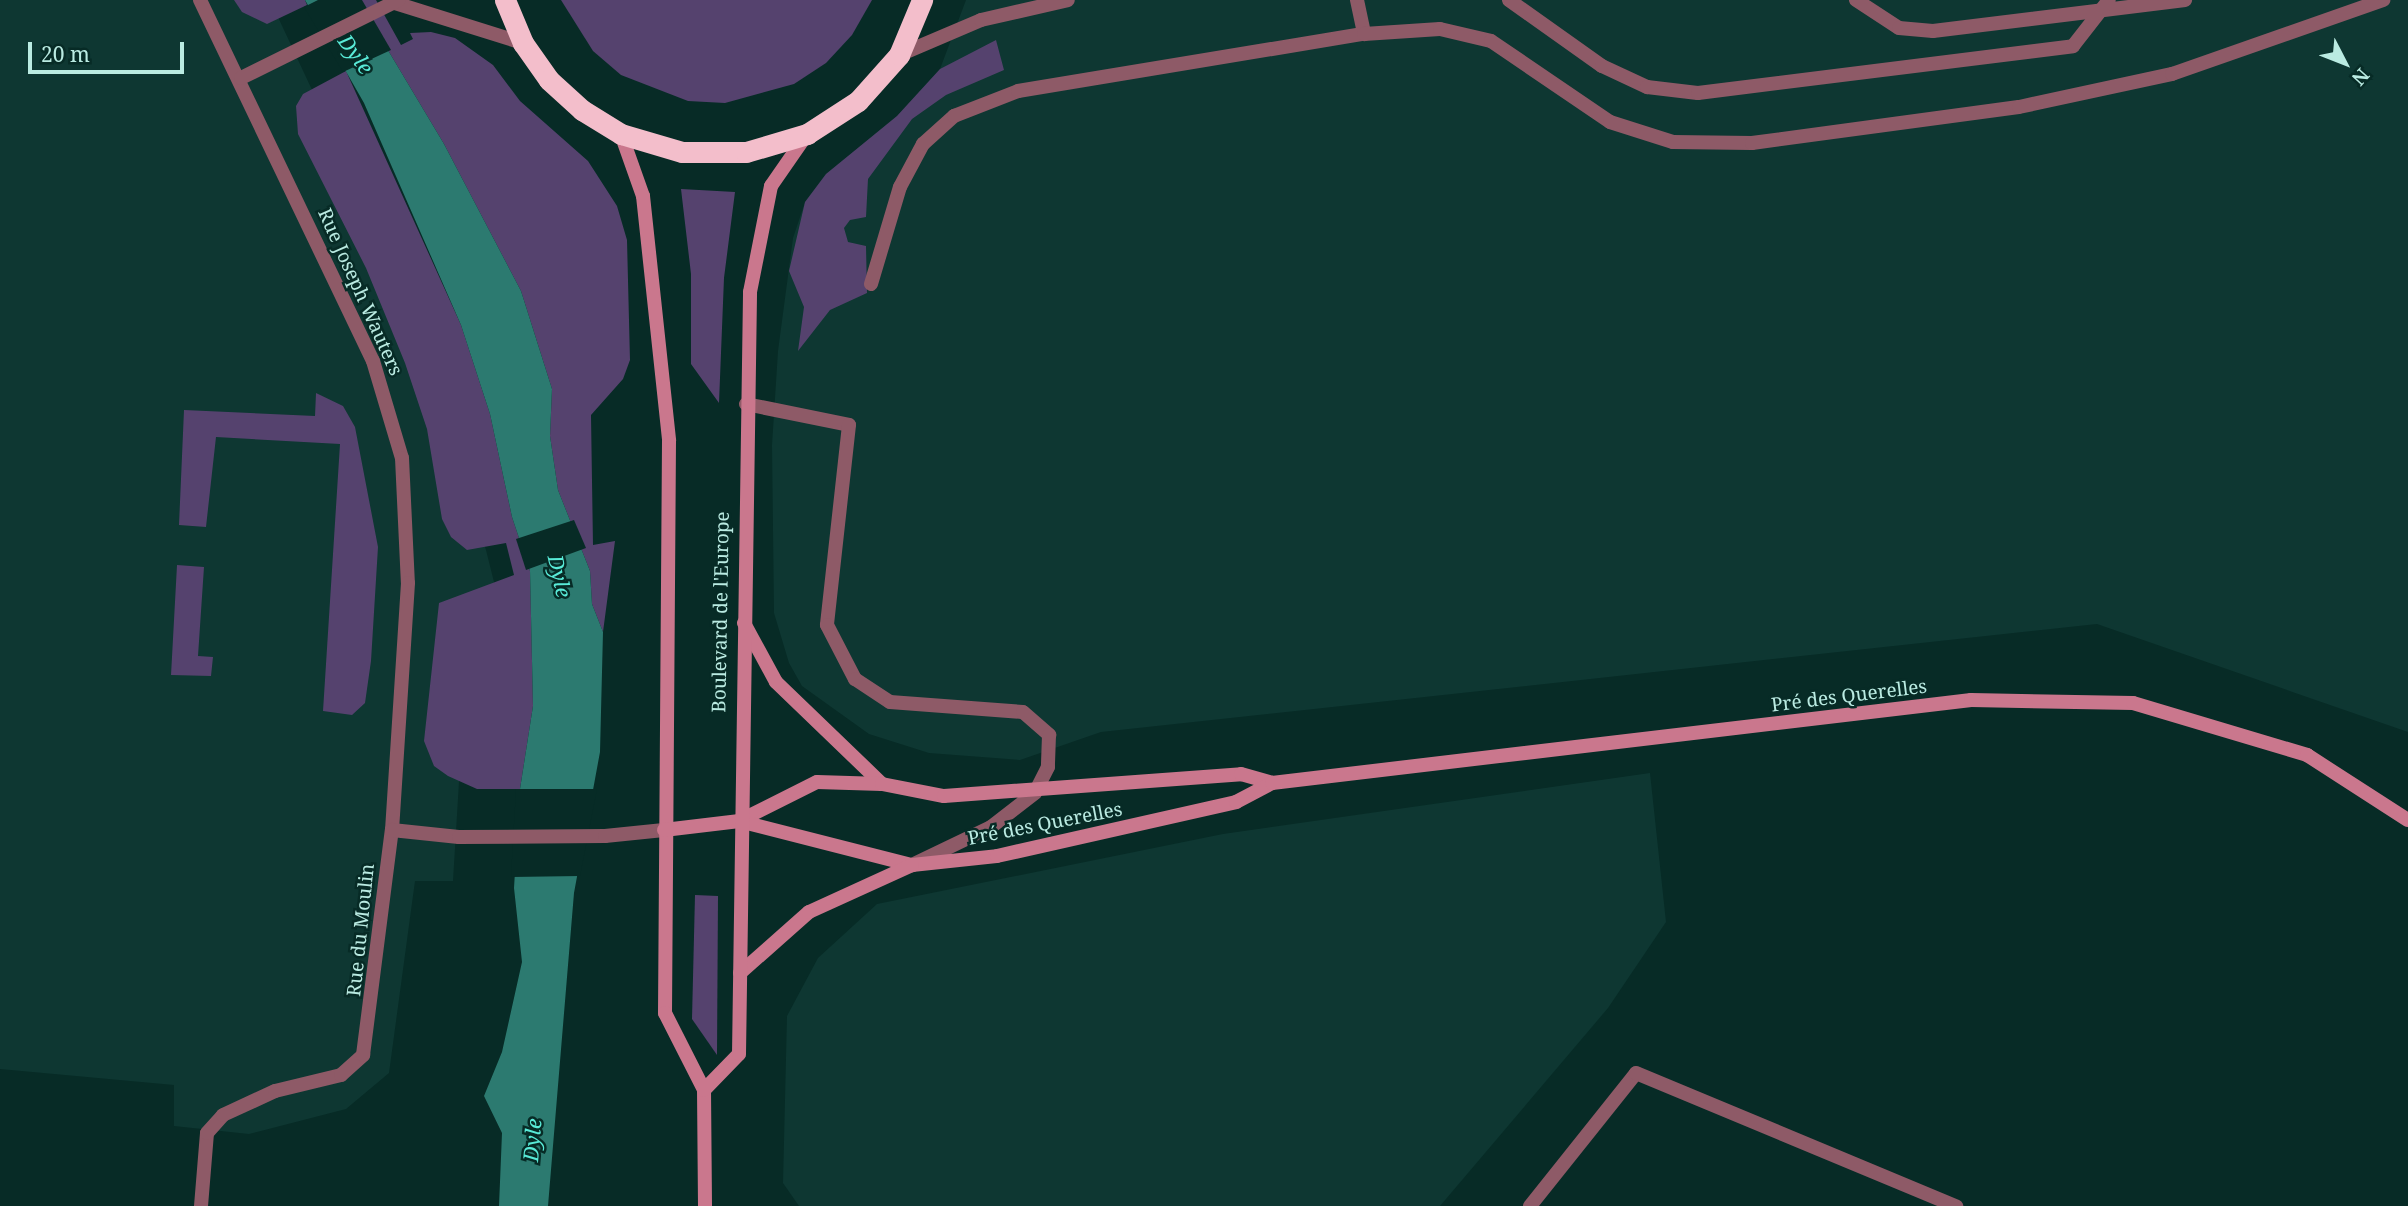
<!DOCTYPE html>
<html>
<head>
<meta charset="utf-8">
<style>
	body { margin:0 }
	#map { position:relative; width:2408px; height:1206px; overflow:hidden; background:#072b26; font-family:"Noto Serif",serif }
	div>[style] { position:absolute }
	.built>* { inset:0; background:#0e3732 }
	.green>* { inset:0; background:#55426e }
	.water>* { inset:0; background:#2c7a70 }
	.pier>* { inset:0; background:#072b26 }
	.lane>* { height:14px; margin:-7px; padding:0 7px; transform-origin:7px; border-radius:7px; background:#8e5a67 }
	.street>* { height:14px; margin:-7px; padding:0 7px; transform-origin:7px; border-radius:7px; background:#8e5a67 }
	.secondary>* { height:14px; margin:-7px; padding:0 7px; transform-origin:7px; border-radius:7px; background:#ca778d }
	.highway>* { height:21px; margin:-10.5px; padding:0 10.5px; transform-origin:10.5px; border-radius:10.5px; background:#f3becb }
	.lane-bridge>* { height:14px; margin:-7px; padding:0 7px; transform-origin:7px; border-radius:7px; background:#8e5a67 }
	span { translate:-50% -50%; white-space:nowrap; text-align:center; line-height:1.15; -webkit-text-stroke:5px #072b26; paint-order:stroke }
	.street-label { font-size:19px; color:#baebe2 }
	.water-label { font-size:21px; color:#59ebd8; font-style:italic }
	.north { position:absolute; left:2310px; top:28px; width:70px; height:70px; -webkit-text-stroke:5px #072b26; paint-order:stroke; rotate:132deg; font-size:19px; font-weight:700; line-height:28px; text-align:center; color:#baebe2 }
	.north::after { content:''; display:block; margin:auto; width:24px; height:32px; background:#baebe2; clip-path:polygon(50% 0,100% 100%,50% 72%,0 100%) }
	.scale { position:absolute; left:28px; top:42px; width:156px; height:32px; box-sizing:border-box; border:4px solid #baebe2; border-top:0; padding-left:9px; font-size:21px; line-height:24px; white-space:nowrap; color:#baebe2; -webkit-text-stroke:5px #072b26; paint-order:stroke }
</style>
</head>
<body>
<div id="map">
	<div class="built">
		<i style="clip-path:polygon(0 0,270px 0,392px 261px,486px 550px,494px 582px,459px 782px,453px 881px,415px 881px,389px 1073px,346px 1109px,249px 1134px,174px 1126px,174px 1085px,0 1069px)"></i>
		<i style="clip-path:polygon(966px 0,2408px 0,2408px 732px,2097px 624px,1101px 732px,1020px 760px,929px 753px,869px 734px,802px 686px,789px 663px,774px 613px,772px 445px,778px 351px,793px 238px,805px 202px,826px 174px,897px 116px,940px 69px)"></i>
		<i style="clip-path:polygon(1650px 773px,1666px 922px,1608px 1008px,1440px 1206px,799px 1206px,783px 1183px,787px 1016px,818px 958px,877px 904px,1223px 834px)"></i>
	</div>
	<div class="green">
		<i style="clip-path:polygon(234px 0,305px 0,307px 5px,267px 24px,242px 12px)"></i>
		<i style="clip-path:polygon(358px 0,376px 0,401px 45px,413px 39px,410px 33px,431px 32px,455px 38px,493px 65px,520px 101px,588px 161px,617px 206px,627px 240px,630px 360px,623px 379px,591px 415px,593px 545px,615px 541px,603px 632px,592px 604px,590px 571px,558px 490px,550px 436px,552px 389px,521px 291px,444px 144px)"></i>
		<i style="clip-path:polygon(561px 0,872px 0,852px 35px,826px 63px,794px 84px,725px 103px,688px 101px,621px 75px,593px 51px)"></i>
		<i style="clip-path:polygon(996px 40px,1004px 70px,946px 95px,912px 119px,868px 179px,866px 217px,850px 220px,844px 228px,848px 242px,866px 246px,867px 293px,830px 310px,798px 351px,804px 307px,789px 271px,805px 202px,826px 174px,897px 116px,940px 69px)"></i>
		<i style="clip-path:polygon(346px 71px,461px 325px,490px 414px,512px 517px,530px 571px,533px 706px,520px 789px,477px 789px,448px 776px,434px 766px,424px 741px,439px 603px,514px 575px,506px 543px,467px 550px,451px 537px,442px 519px,427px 429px,405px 363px,366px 268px,298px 134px,296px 106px,303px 94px)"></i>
		<i style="clip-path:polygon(681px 189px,735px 192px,724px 278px,719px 403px,691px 364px,691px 274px)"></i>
		<i style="clip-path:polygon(316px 393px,343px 406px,355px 427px,378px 547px,371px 661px,365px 703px,352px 715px,323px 711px,340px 444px,216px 437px,206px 527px,179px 525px,184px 410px,315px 416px)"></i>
		<i style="clip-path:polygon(177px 565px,204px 567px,198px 656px,213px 657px,211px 676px,171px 675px)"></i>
		<i style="clip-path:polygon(695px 895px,718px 896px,717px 1055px,692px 1019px)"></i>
	</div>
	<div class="water">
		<i style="clip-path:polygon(305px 0,358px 0,444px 144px,521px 291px,552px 389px,550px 436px,558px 490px,590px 571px,592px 604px,603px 632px,600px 752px,574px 893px,548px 1206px,499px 1206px,502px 1133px,484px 1096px,502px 1052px,522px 962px,514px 888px,520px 789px,533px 706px,530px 571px,512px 517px,490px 414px,461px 325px,364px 103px)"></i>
	</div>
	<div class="pier">
		<i style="clip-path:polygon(318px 0,362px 0,391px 50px,343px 72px,304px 7px)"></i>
		<i style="clip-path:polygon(574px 520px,586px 548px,526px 570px,516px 539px)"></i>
		<i style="clip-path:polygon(516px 789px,597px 789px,580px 876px,511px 877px)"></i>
	</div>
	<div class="lane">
		<i style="left:200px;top:0;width:400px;rotate:64.4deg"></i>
		<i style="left:373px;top:361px;width:101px;rotate:73.4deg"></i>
		<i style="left:402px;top:458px;width:125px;rotate:87.3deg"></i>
		<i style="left:408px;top:583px;width:248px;rotate:93.7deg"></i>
		<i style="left:1357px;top:0;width:35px;rotate:78deg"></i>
		<i style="left:1856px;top:0;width:51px;rotate:33.1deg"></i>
		<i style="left:1899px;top:28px;width:34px;rotate:5deg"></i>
		<i style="left:1933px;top:31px;width:254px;rotate:-7deg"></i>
		<i style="left:395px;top:3px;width:134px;rotate:17.4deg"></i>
		<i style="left:899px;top:55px;width:89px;rotate:-23.1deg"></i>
		<i style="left:981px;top:20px;width:89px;rotate:-12.9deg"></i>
		<i style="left:241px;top:78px;width:176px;rotate:-26.3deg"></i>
		<i style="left:871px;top:284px;width:101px;rotate:-73.4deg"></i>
		<i style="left:900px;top:187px;width:49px;rotate:-61.9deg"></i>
		<i style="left:923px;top:144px;width:42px;rotate:-42.1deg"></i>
		<i style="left:954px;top:116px;width:69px;rotate:-21.3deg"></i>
		<i style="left:1018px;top:91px;width:351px;rotate:-9.4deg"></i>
		<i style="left:1364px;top:34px;width:76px;rotate:-3.8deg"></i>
		<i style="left:1440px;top:29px;width:52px;rotate:13.2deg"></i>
		<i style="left:1491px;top:41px;width:144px;rotate:34.2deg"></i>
		<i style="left:1610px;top:122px;width:66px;rotate:17.6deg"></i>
		<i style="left:1673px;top:142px;width:79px;rotate:0.7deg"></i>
		<i style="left:1752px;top:143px;width:269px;rotate:-7.7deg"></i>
		<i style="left:2019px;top:107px;width:157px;rotate:-12.2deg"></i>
		<i style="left:2172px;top:74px;width:224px;rotate:-19.3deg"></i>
		<i style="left:746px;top:404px;width:105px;rotate:11.5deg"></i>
		<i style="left:849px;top:425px;width:201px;rotate:96.3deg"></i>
		<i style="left:827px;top:625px;width:61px;rotate:62.6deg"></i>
		<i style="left:855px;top:679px;width:42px;rotate:33.3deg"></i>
		<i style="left:890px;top:702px;width:133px;rotate:4.3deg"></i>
		<i style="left:1023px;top:712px;width:35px;rotate:41deg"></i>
		<i style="left:1049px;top:735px;width:32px;rotate:92deg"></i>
		<i style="left:1048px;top:767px;width:29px;rotate:117deg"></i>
		<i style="left:1035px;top:793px;width:56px;rotate:142.3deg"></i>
		<i style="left:991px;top:827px;width:85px;rotate:154.3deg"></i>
		<i style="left:1530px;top:1206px;width:170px;rotate:-51.4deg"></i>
		<i style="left:1636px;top:1073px;width:347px;rotate:22.6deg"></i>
	</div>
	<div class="street">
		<i style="left:201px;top:1206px;width:73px;rotate:-85.3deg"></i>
		<i style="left:207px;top:1133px;width:24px;rotate:-48deg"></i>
		<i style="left:223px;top:1115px;width:57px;rotate:-24.8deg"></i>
		<i style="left:275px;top:1091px;width:68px;rotate:-13.6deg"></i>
		<i style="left:341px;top:1075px;width:30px;rotate:-42deg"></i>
		<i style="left:363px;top:1055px;width:227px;rotate:-82.7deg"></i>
		<i style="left:392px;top:830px;width:67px;rotate:6deg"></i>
		<i style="left:459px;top:837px;width:146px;rotate:-0.4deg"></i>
		<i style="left:605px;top:836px;width:59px;rotate:-5.8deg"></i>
	</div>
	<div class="secondary">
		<i style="left:621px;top:134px;width:66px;rotate:70.5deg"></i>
		<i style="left:643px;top:196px;width:246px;rotate:83.9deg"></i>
		<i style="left:669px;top:441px;width:572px;rotate:90.4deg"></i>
		<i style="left:665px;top:1013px;width:86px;rotate:63.1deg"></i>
		<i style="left:704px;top:1090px;width:116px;rotate:89.5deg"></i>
		<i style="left:744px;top:623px;width:67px;rotate:61.5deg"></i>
		<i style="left:776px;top:682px;width:147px;rotate:43.9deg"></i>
		<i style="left:739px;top:821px;width:87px;rotate:-26.6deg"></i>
		<i style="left:817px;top:782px;width:65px;rotate:1.8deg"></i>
		<i style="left:882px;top:784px;width:63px;rotate:11deg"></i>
		<i style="left:944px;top:796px;width:298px;rotate:-4.2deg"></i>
		<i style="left:1241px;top:774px;width:32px;rotate:16deg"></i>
		<i style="left:664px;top:830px;width:76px;rotate:-6.8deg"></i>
		<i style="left:739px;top:821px;width:179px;rotate:14.3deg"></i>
		<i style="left:912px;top:865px;width:85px;rotate:-6deg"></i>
		<i style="left:997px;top:856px;width:245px;rotate:-12.7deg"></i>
		<i style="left:1236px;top:802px;width:41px;rotate:-27.8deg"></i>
		<i style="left:1272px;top:783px;width:704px;rotate:-6.77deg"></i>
		<i style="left:1971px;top:700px;width:162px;rotate:1.1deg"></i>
		<i style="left:2133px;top:703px;width:182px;rotate:16.6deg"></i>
		<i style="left:2307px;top:755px;width:120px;rotate:32.8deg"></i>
		<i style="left:740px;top:973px;width:92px;rotate:-41.5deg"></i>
		<i style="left:809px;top:912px;width:113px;rotate:-24.5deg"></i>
		<i style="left:704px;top:1090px;width:50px;rotate:-45.8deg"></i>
		<i style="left:739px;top:1054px;width:762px;rotate:-89.17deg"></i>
		<i style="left:750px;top:292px;width:108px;rotate:-78.8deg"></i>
		<i style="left:771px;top:186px;width:63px;rotate:-55.3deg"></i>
	</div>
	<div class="highway">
		<i style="left:505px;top:0;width:47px;rotate:67.3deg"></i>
		<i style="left:523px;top:43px;width:45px;rotate:54.9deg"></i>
		<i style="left:549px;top:80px;width:45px;rotate:42.3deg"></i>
		<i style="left:582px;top:110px;width:46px;rotate:31.6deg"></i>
		<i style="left:621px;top:134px;width:64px;rotate:16.4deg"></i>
		<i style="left:682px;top:152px;width:64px"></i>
		<i style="left:746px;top:152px;width:64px;rotate:-16.4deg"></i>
		<i style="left:807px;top:134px;width:61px;rotate:-32.9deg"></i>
		<i style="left:858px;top:101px;width:62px;rotate:-48.3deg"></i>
		<i style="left:899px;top:55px;width:60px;rotate:-67.3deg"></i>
	</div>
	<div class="lane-bridge">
		<i style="left:1509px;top:0;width:114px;rotate:35.4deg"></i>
		<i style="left:1602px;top:66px;width:50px;rotate:25deg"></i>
		<i style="left:1647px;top:87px;width:51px;rotate:6.7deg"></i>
		<i style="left:1698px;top:93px;width:378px;rotate:-7.1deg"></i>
		<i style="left:2073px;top:46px;width:58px;rotate:-52deg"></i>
	</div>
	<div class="street-label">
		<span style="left:360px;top:292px;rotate:66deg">Rue Joseph Wauters</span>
		<span style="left:721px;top:612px;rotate:-89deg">Boulevard de l'Europe</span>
		<span style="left:1849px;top:696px;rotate:-7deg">Pré des Querelles</span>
		<span style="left:1045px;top:824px;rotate:-11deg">Pré des Querelles</span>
		<span style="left:361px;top:930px;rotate:-84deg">Rue du Moulin</span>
	</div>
	<div class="water-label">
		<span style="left:356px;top:54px;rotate:54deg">Dyle</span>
		<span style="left:560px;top:576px;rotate:77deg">Dyle</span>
		<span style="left:532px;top:1140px;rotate:-85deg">Dyle</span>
	</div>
	<div class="north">N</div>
	<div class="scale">20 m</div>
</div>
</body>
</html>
